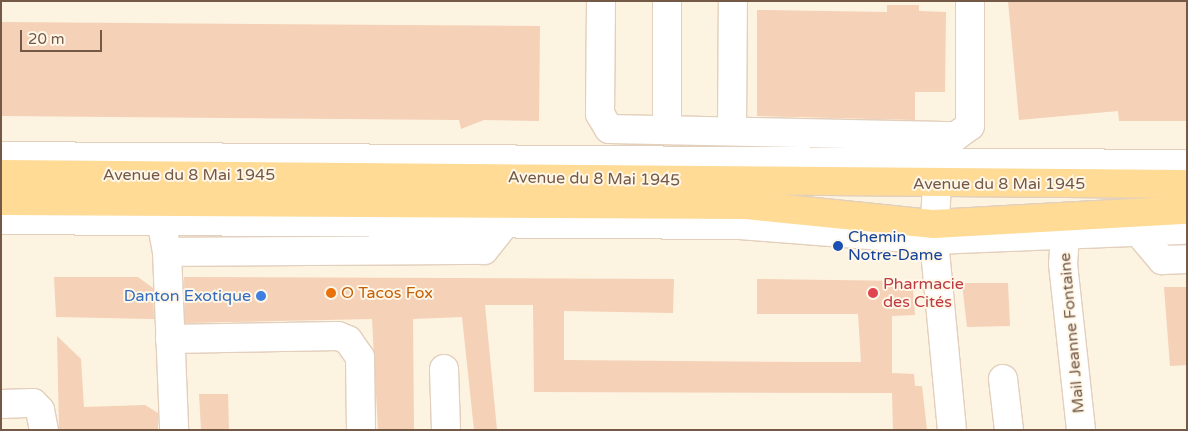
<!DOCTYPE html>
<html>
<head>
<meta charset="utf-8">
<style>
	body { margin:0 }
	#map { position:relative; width:1188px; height:431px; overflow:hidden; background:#fdf3e1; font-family:"Varela Round",sans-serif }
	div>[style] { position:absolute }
	.building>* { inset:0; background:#f4d1b7 }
	.roads { filter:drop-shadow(1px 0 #e2cfbc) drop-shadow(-1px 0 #e2cfbc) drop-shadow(0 1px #e2cfbc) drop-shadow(0 -1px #e2cfbc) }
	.minor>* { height:28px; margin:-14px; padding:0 14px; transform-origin:14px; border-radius:14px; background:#fff }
	.major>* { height:28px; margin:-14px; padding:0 14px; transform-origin:14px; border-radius:14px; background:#ffdb96 }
	.dots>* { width:14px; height:14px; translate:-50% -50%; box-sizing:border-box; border:2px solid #fff7e8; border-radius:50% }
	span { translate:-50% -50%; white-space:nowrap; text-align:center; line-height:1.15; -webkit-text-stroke:4px #fff7e8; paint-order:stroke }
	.street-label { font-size:16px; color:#755947 }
	.transit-label { font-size:16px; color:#164399 }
	.left { translate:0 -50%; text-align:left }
	.health-label { font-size:16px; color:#be3a42 }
	.food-label { font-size:16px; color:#c56008 }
	.shop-label { font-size:16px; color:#366cbe }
	.right { translate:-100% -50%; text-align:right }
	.frame { position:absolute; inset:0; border:2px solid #755947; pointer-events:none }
	.scale { position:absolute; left:20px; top:30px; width:82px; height:22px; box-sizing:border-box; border:2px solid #755947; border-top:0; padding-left:6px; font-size:15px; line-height:18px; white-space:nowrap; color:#755947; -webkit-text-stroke:4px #fff7e8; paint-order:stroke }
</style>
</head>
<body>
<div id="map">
	<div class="building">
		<i style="clip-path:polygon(1008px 1px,1187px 1px,1187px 121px,1119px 121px,1118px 111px,1019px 120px)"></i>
		<i style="clip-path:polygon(887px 5px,919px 5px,919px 11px,946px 12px,945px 92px,915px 92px,915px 120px,757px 116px,757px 10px,887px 12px)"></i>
		<i style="clip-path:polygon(1px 22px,540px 26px,539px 121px,484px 120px,461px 129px,459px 120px,1px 116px)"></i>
		<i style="clip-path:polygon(54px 277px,138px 277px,153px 288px,154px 319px,56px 317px)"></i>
		<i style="clip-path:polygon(184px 277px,674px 279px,673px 313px,564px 311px,564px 360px,800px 362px,861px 362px,858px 314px,757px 314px,757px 279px,904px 281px,913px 290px,915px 315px,892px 316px,892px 373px,914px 374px,915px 386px,922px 386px,927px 430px,893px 430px,892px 393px,534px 392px,533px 305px,485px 305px,497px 430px,474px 430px,462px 317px,413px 319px,414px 430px,378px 430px,372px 319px,185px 323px)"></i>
		<i style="clip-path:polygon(962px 283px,1008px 283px,1010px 326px,967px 327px)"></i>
		<i style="clip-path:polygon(1164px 287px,1187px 287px,1187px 365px,1170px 366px)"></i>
		<i style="clip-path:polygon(57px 336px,81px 359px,84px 407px,145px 405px,158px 413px,158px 429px,59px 430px)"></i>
		<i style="clip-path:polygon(199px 394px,228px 394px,229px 430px,201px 430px)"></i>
	</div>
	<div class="roads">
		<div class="minor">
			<i style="left:601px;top:1px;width:113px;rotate:90.5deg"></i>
			<i style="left:600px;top:114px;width:17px;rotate:59deg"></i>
			<i style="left:609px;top:129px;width:347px;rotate:1.2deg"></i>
			<i style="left:956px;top:136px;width:17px;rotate:-36deg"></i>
			<i style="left:970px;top:126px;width:125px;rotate:-90deg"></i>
			<i style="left:667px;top:130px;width:129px;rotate:-90deg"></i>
			<i style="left:732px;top:131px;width:130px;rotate:-89.6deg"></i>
			<i style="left:1px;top:156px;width:1186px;rotate:0.39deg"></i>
			<i style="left:937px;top:183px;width:57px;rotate:93deg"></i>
			<i style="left:934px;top:240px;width:191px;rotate:84.6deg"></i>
			<i style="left:158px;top:204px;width:49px;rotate:79.4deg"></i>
			<i style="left:167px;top:252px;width:317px;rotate:-0.4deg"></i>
			<i style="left:484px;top:250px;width:51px;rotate:-51.3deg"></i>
			<i style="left:1px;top:220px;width:739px;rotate:0.39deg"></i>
			<i style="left:740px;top:225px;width:195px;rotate:4.4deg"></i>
			<i style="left:934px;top:240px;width:253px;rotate:-2.3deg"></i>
			<i style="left:1130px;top:222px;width:50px;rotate:49.9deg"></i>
			<i style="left:1162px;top:260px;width:25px;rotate:-2deg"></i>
			<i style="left:1065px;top:236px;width:28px;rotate:94deg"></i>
			<i style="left:1063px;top:264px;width:167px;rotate:83.8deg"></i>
			<i style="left:167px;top:252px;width:178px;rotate:87.7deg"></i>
			<i style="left:170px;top:339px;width:168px;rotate:-1deg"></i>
			<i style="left:338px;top:336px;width:11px;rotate:22deg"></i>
			<i style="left:348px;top:340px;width:21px;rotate:55deg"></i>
			<i style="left:360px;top:357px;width:73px;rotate:89.2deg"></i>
			<i style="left:444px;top:369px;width:61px;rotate:88.1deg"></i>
			<i style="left:1003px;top:379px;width:51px;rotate:83.3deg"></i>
			<i style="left:1px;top:404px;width:32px;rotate:-2deg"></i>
			<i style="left:33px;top:403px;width:10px;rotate:45deg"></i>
			<i style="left:40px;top:410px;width:20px;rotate:79deg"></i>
		</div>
		<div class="major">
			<i style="left:1px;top:174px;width:1186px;rotate:0.48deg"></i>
			<i style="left:1px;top:201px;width:745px;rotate:0.31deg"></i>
			<i style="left:746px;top:205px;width:189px;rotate:5.8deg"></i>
			<i style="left:934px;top:224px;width:253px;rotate:-3.2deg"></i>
		</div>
	</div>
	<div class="dots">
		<i style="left:838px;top:246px;background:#1a4fb4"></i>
		<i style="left:331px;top:293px;background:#e8710a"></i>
		<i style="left:873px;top:293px;background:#e0444e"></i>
		<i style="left:261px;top:296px;background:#3f7fe0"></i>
	</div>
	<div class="street-label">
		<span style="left:189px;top:175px">Avenue du 8 Mai 1945</span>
		<span style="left:594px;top:179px;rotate:1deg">Avenue du 8 Mai 1945</span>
		<span style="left:999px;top:184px">Avenue du 8 Mai 1945</span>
		<span style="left:1072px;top:333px;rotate:-95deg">Mail Jeanne Fontaine</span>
	</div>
	<div class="transit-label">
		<span class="left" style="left:848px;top:246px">Chemin<br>Notre-Dame</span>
	</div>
	<div class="health-label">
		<span class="left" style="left:883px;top:293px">Pharmacie<br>des Cités</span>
	</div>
	<div class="food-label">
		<span class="left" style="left:341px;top:293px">O Tacos Fox</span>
	</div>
	<div class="shop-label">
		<span class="right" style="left:251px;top:296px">Danton Exotique</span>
	</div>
	<div class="frame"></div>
	<div class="scale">20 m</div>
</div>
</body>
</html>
